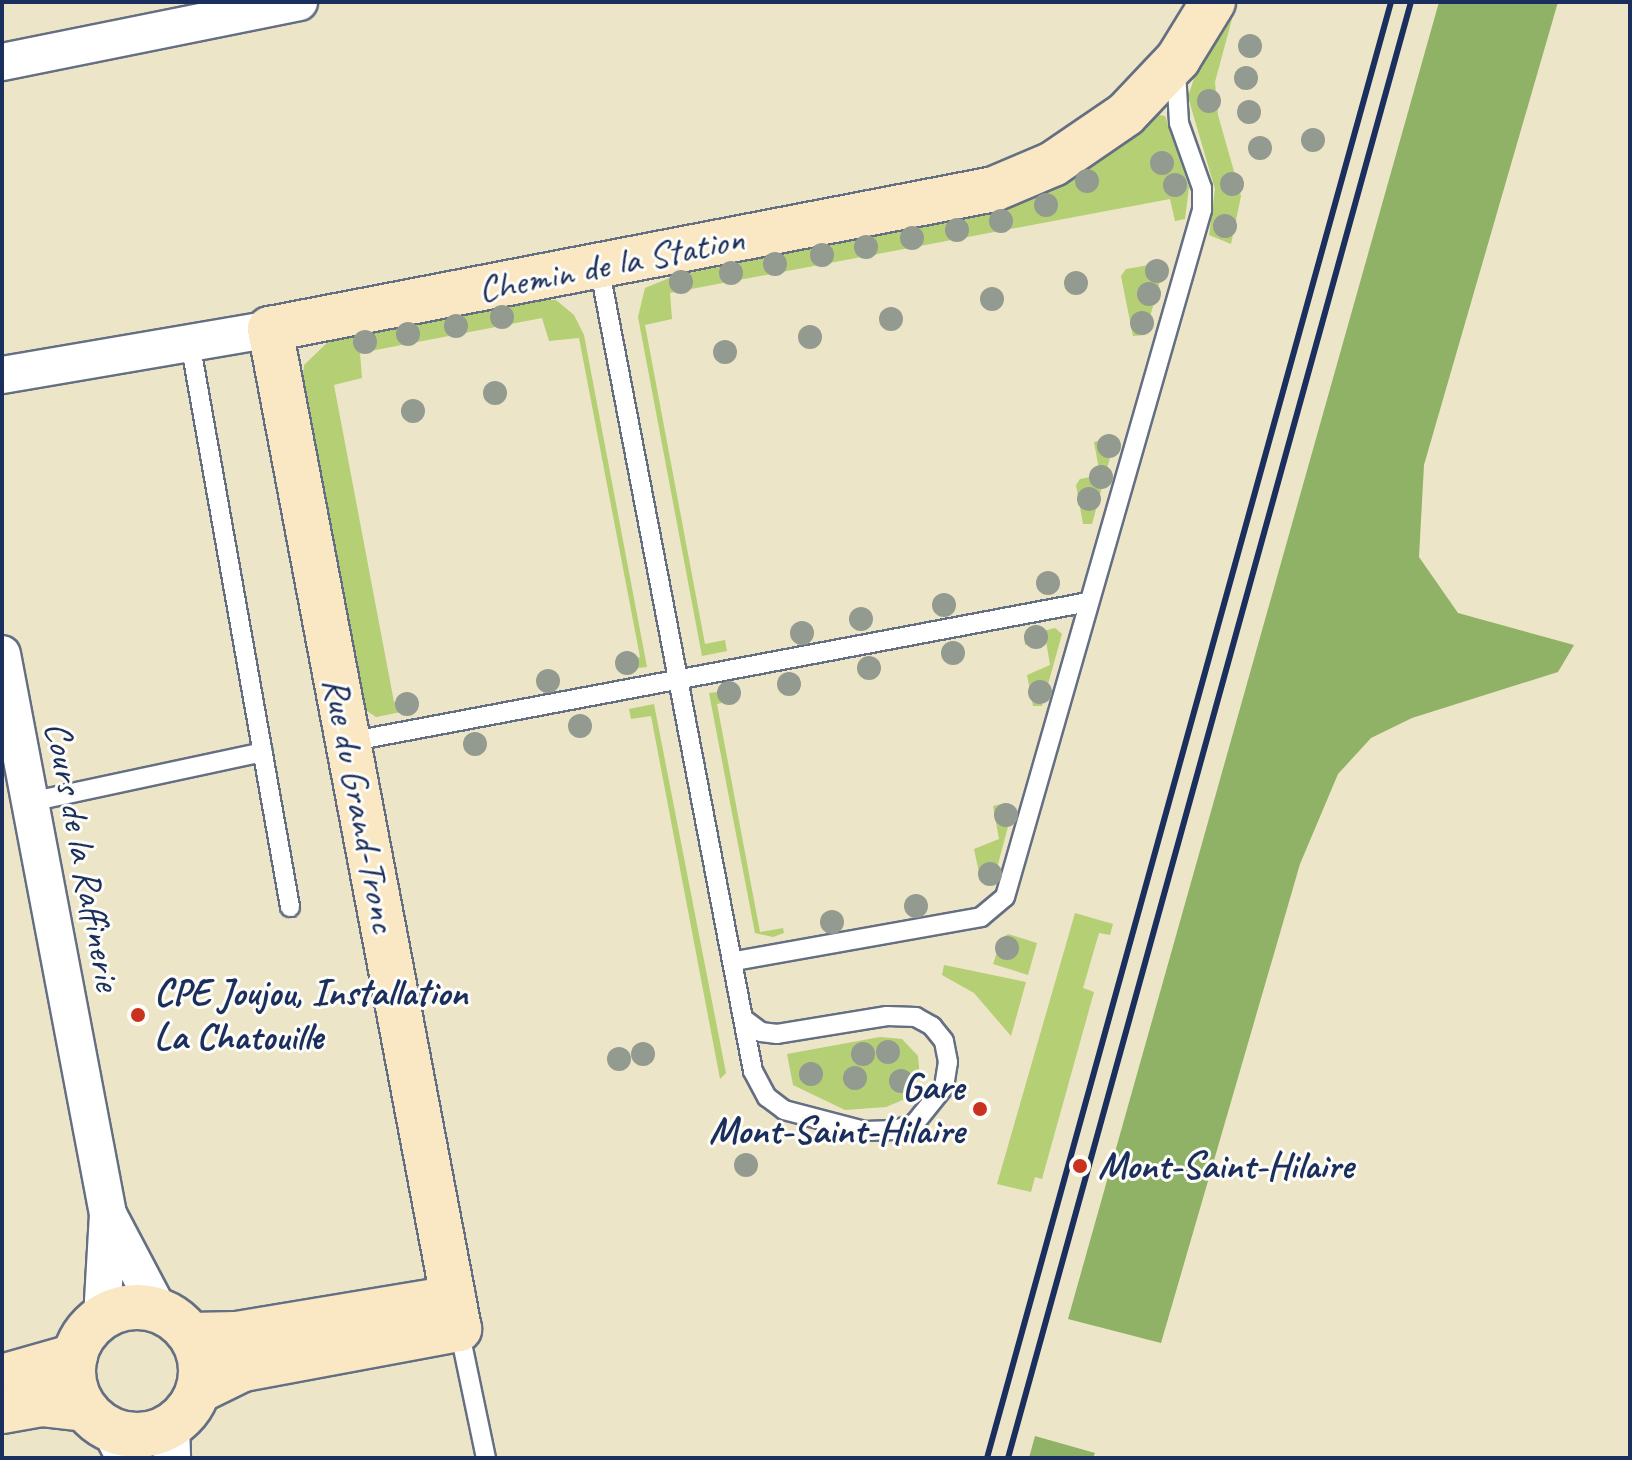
<!DOCTYPE html>
<html>
<head>
<meta charset="utf-8">
<style>
	body { margin:0 }
	#map { position:relative; width:1632px; height:1460px; overflow:hidden; background:#ede5c7; font-family:Caveat,sans-serif }
	div>[style] { position:absolute }
	.green>* { inset:0; background:#b4cf74 }
	.forest>* { inset:0; background:#8fb266 }
	.roads { filter:drop-shadow(2px 0 #646f83) drop-shadow(-2px 0 #646f83) drop-shadow(0 2px #646f83) drop-shadow(0 -2px #646f83) }
	.lane>* { height:18px; margin:-9px; padding:0 9px; transform-origin:9px; border-radius:9px; background:#fff }
	.street>* { height:36px; margin:-18px; padding:0 18px; transform-origin:18px; border-radius:18px; background:#fff }
	.secondary>* { height:44px; margin:-22px; padding:0 22px; transform-origin:22px; border-radius:22px; background:#fae7c3 }
	.secondary>.ring { margin:-22px; padding:0; box-sizing:content-box; background:none; border:44px solid #fae7c3; border-radius:50% }
	.rail>* { height:6px; margin:-3px; padding:0 3px; transform-origin:3px; border-radius:3px; background:#1b2f5e }
	.trees>* { width:24px; height:24px; margin:-12px; border-radius:50%; background:#939b91 }
	.dots>* { width:22px; height:22px; translate:-50% -50%; box-sizing:border-box; border:4px solid #fdfcf7; border-radius:50% }
	span { translate:-50% -50%; white-space:nowrap; text-align:center; line-height:1.15; -webkit-text-stroke:6px #fdfcf7; paint-order:stroke }
	.street-label { font-size:38px; color:#1b2f5e }
	.poi-label { font-size:38px; color:#1b2f5e; font-weight:700 }
	.left { translate:0 -50%; text-align:left }
	.right { translate:-100% -50%; text-align:right }
	.frame { position:absolute; inset:0; border:4px solid #1b2f5e; pointer-events:none }
</style>
</head>
<body>
<div id="map">
	<div class="green">
		<i style="clip-path:polygon(1232px 19px,1215px 82px,1218px 115px,1241px 196px,1231px 244px,1209px 235px,1215px 189px,1188px 97px,1195px 75px)"></i>
		<i style="clip-path:polygon(1159px 115px,1165px 116px,1189px 187px,1185px 219px,1175px 221px,1170px 199px,670px 293px,672px 319px,645px 325px,705px 644px,725px 640px,727px 651px,702px 656px,638px 317px,645px 288px,674px 276px,1005px 209px,1078px 177px)"></i>
		<i style="clip-path:polygon(1155px 264px,1163px 270px,1145px 335px,1133px 336px,1121px 276px,1126px 269px)"></i>
		<i style="clip-path:polygon(545px 300px,556px 300px,574px 315px,584px 335px,647px 667px,621px 670px,619px 661px,640px 657px,579px 338px,549px 341px,542px 318px,360px 353px,362px 378px,334px 385px,394px 702px,413px 698px,416px 709px,376px 717px,367px 711px,362px 697px,302px 384px,304px 365px,329px 341px)"></i>
		<i style="clip-path:polygon(1109px 438px,1114px 443px,1092px 524px,1083px 524px,1076px 485px,1080px 479px,1100px 475px,1094px 442px)"></i>
		<i style="clip-path:polygon(1055px 628px,1062px 634px,1042px 706px,1033px 706px,1027px 675px,1050px 665px,1046px 641px,1025px 645px,1024px 636px)"></i>
		<i style="clip-path:polygon(734px 690px,736px 700px,717px 704px,760px 932px,783px 928px,784px 933px,773px 937px,755px 933px,709px 693px)"></i>
		<i style="clip-path:polygon(654px 704px,726px 1073px,720px 1079px,651px 716px,631px 719px,629px 709px)"></i>
		<i style="clip-path:polygon(1006px 803px,1013px 808px,993px 883px,981px 882px,974px 849px,999px 839px,993px 806px)"></i>
		<i style="clip-path:polygon(1075px 913px,1113px 924px,1110px 935px,1099px 933px,1083px 988px,1094px 992px,1042px 1179px,1035px 1177px,1031px 1192px,997px 1184px)"></i>
		<i style="clip-path:polygon(1008px 934px,1037px 943px,1028px 975px,993px 964px,1002px 938px)"></i>
		<i style="clip-path:polygon(944px 965px,1026px 982px,1011px 1036px,974px 993px,942px 975px)"></i>
		<i style="clip-path:polygon(880px 1037px,902px 1039px,918px 1056px,920px 1078px,905px 1099px,886px 1107px,845px 1110px,793px 1085px,787px 1054px)"></i>
	</div>
	<div class="forest">
		<i style="clip-path:polygon(1439px 2px,1558px 2px,1424px 465px,1419px 557px,1458px 613px,1574px 645px,1558px 672px,1412px 718px,1371px 738px,1338px 774px,1300px 864px,1161px 1343px,1068px 1319px)"></i>
		<i style="clip-path:polygon(1035px 1436px,1095px 1453px,1093px 1458px,1029px 1458px)"></i>
	</div>
	<div class="roads">
		<div class="lane">
			<i style="left:599px;top:266px;width:820px;rotate:79.17deg"></i>
			<i style="left:753px;top:1071px;width:30px;rotate:62deg"></i>
			<i style="left:767px;top:1097px;width:21px;rotate:37deg"></i>
			<i style="left:784px;top:1110px;width:83px;rotate:14.7deg"></i>
			<i style="left:864px;top:1131px;width:31px;rotate:-2deg"></i>
			<i style="left:895px;top:1130px;width:21px;rotate:-19deg"></i>
			<i style="left:915px;top:1123px;width:46px;rotate:-51.1deg"></i>
			<i style="left:944px;top:1087px;width:25px;rotate:-81deg"></i>
			<i style="left:948px;top:1062px;width:21px;rotate:-101deg"></i>
			<i style="left:944px;top:1041px;width:19px;rotate:-129deg"></i>
			<i style="left:932px;top:1026px;width:18px;rotate:-151deg"></i>
			<i style="left:916px;top:1017px;width:29px;rotate:-178deg"></i>
			<i style="left:887px;top:1016px;width:111px;rotate:170.7deg"></i>
			<i style="left:777px;top:1034px;width:16px;rotate:-173deg"></i>
			<i style="left:761px;top:1032px;width:20px;rotate:-143deg"></i>
			<i style="left:190px;top:342px;width:574px;rotate:79.96deg"></i>
			<i style="left:348px;top:742px;width:753px;rotate:-10.71deg"></i>
			<i style="left:30px;top:802px;width:238px;rotate:-12.1deg"></i>
			<i style="left:735px;top:961px;width:250px;rotate:-10.1deg"></i>
			<i style="left:981px;top:917px;width:31px;rotate:-40deg"></i>
			<i style="left:1005px;top:897px;width:715px;rotate:-74deg"></i>
			<i style="left:1202px;top:210px;width:22px;rotate:-90deg"></i>
			<i style="left:1202px;top:188px;width:69px;rotate:-109.5deg"></i>
			<i style="left:1179px;top:123px;width:52px;rotate:-93.3deg"></i>
			<i style="left:459px;top:1329px;width:132px;rotate:78.2deg"></i>
		</div>
		<div class="street">
			<i style="left:2px;top:62px;width:303px;rotate:-11.4deg"></i>
			<i style="left:2px;top:375px;width:272px;rotate:-9.7deg"></i>
			<i style="left:2px;top:654px;width:570px;rotate:79.28deg"></i>
			<i style="left:108px;top:1214px;width:103px;rotate:93.3deg"></i>
			<i style="left:109px;top:1216px;width:107px;rotate:62.2deg"></i>
			<i style="left:171px;top:1426px;width:32px;rotate:88deg"></i>
			<i style="left:110px;top:1429px;width:33px;rotate:63deg"></i>
		</div>
		<div class="secondary">
			<i class="ring" style="left:73px;top:1307px;width:84px;height:84px"></i>
			<i style="left:191px;top:1335px;width:45px;rotate:-1.3deg"></i>
			<i style="left:236px;top:1334px;width:220px;rotate:-9.4deg"></i>
			<i style="left:2px;top:1377px;width:76px;rotate:-16deg"></i>
			<i style="left:198px;top:1391px;width:50px;rotate:-26.1deg"></i>
			<i style="left:243px;top:1369px;width:220px;rotate:-10.5deg"></i>
			<i style="left:459px;top:1329px;width:1018px;rotate:-100.7deg"></i>
			<i style="left:270px;top:329px;width:737px;rotate:-10.94deg"></i>
			<i style="left:994px;top:189px;width:64px;rotate:-23deg"></i>
			<i style="left:1053px;top:164px;width:88px;rotate:-34.4deg"></i>
			<i style="left:1126px;top:114px;width:76px;rotate:-46.6deg"></i>
			<i style="left:1178px;top:59px;width:67px;rotate:-58.4deg"></i>
			<i style="left:2px;top:1411px;width:40px;rotate:-10deg"></i>
			<i style="left:41px;top:1404px;width:44px;rotate:6.5deg"></i>
		</div>
	</div>
	<div class="rail">
		<i style="left:987px;top:1458px;width:1511px;rotate:-74.49deg"></i>
		<i style="left:1008px;top:1458px;width:1511px;rotate:-74.53deg"></i>
	</div>
	<div class="trees">
		<i style="left:1250px;top:46px"></i>
		<i style="left:1246px;top:78px"></i>
		<i style="left:1209px;top:101px"></i>
		<i style="left:1249px;top:112px"></i>
		<i style="left:1313px;top:140px"></i>
		<i style="left:1260px;top:148px"></i>
		<i style="left:1162px;top:163px"></i>
		<i style="left:1087px;top:181px"></i>
		<i style="left:1232px;top:184px"></i>
		<i style="left:1175px;top:185px"></i>
		<i style="left:1046px;top:205px"></i>
		<i style="left:1001px;top:221px"></i>
		<i style="left:1225px;top:226px"></i>
		<i style="left:957px;top:230px"></i>
		<i style="left:912px;top:238px"></i>
		<i style="left:866px;top:247px"></i>
		<i style="left:822px;top:255px"></i>
		<i style="left:775px;top:264px"></i>
		<i style="left:1157px;top:271px"></i>
		<i style="left:731px;top:273px"></i>
		<i style="left:681px;top:282px"></i>
		<i style="left:1076px;top:283px"></i>
		<i style="left:1149px;top:294px"></i>
		<i style="left:992px;top:299px"></i>
		<i style="left:502px;top:317px"></i>
		<i style="left:891px;top:319px"></i>
		<i style="left:1142px;top:323px"></i>
		<i style="left:456px;top:326px"></i>
		<i style="left:408px;top:334px"></i>
		<i style="left:810px;top:337px"></i>
		<i style="left:365px;top:342px"></i>
		<i style="left:725px;top:352px"></i>
		<i style="left:495px;top:393px"></i>
		<i style="left:413px;top:411px"></i>
		<i style="left:1109px;top:446px"></i>
		<i style="left:1101px;top:477px"></i>
		<i style="left:1089px;top:499px"></i>
		<i style="left:1048px;top:583px"></i>
		<i style="left:944px;top:605px"></i>
		<i style="left:861px;top:619px"></i>
		<i style="left:802px;top:633px"></i>
		<i style="left:1036px;top:637px"></i>
		<i style="left:953px;top:653px"></i>
		<i style="left:627px;top:663px"></i>
		<i style="left:869px;top:668px"></i>
		<i style="left:548px;top:681px"></i>
		<i style="left:789px;top:684px"></i>
		<i style="left:1040px;top:692px"></i>
		<i style="left:729px;top:693px"></i>
		<i style="left:407px;top:704px"></i>
		<i style="left:580px;top:726px"></i>
		<i style="left:475px;top:744px"></i>
		<i style="left:1006px;top:815px"></i>
		<i style="left:990px;top:874px"></i>
		<i style="left:916px;top:906px"></i>
		<i style="left:832px;top:922px"></i>
		<i style="left:1007px;top:948px"></i>
		<i style="left:888px;top:1052px"></i>
		<i style="left:643px;top:1054px"></i>
		<i style="left:863px;top:1054px"></i>
		<i style="left:619px;top:1059px"></i>
		<i style="left:811px;top:1074px"></i>
		<i style="left:855px;top:1078px"></i>
		<i style="left:901px;top:1081px"></i>
		<i style="left:746px;top:1165px"></i>
	</div>
	<div class="dots">
		<i style="left:138px;top:1015px;background:#c8321e"></i>
		<i style="left:980px;top:1109px;background:#c8321e"></i>
		<i style="left:1080px;top:1166px;background:#c8321e"></i>
	</div>
	<div class="street-label">
		<span style="left:611px;top:264px;rotate:-11deg">Chemin de la Station</span>
		<span style="left:360px;top:805px;rotate:79deg">Rue du Grand-Tronc</span>
		<span style="left:83px;top:856px;rotate:79deg">Cours de la Raffinerie</span>
	</div>
	<div class="poi-label">
		<span class="left" style="left:154px;top:1015px">CPE Joujou, Installation<br>La Chatouille</span>
		<span class="right" style="left:964px;top:1109px">Gare<br>Mont-Saint-Hilaire</span>
		<span class="left" style="left:1098px;top:1166px">Mont-Saint-Hilaire</span>
	</div>
	<div class="frame"></div>
</div>
</body>
</html>
